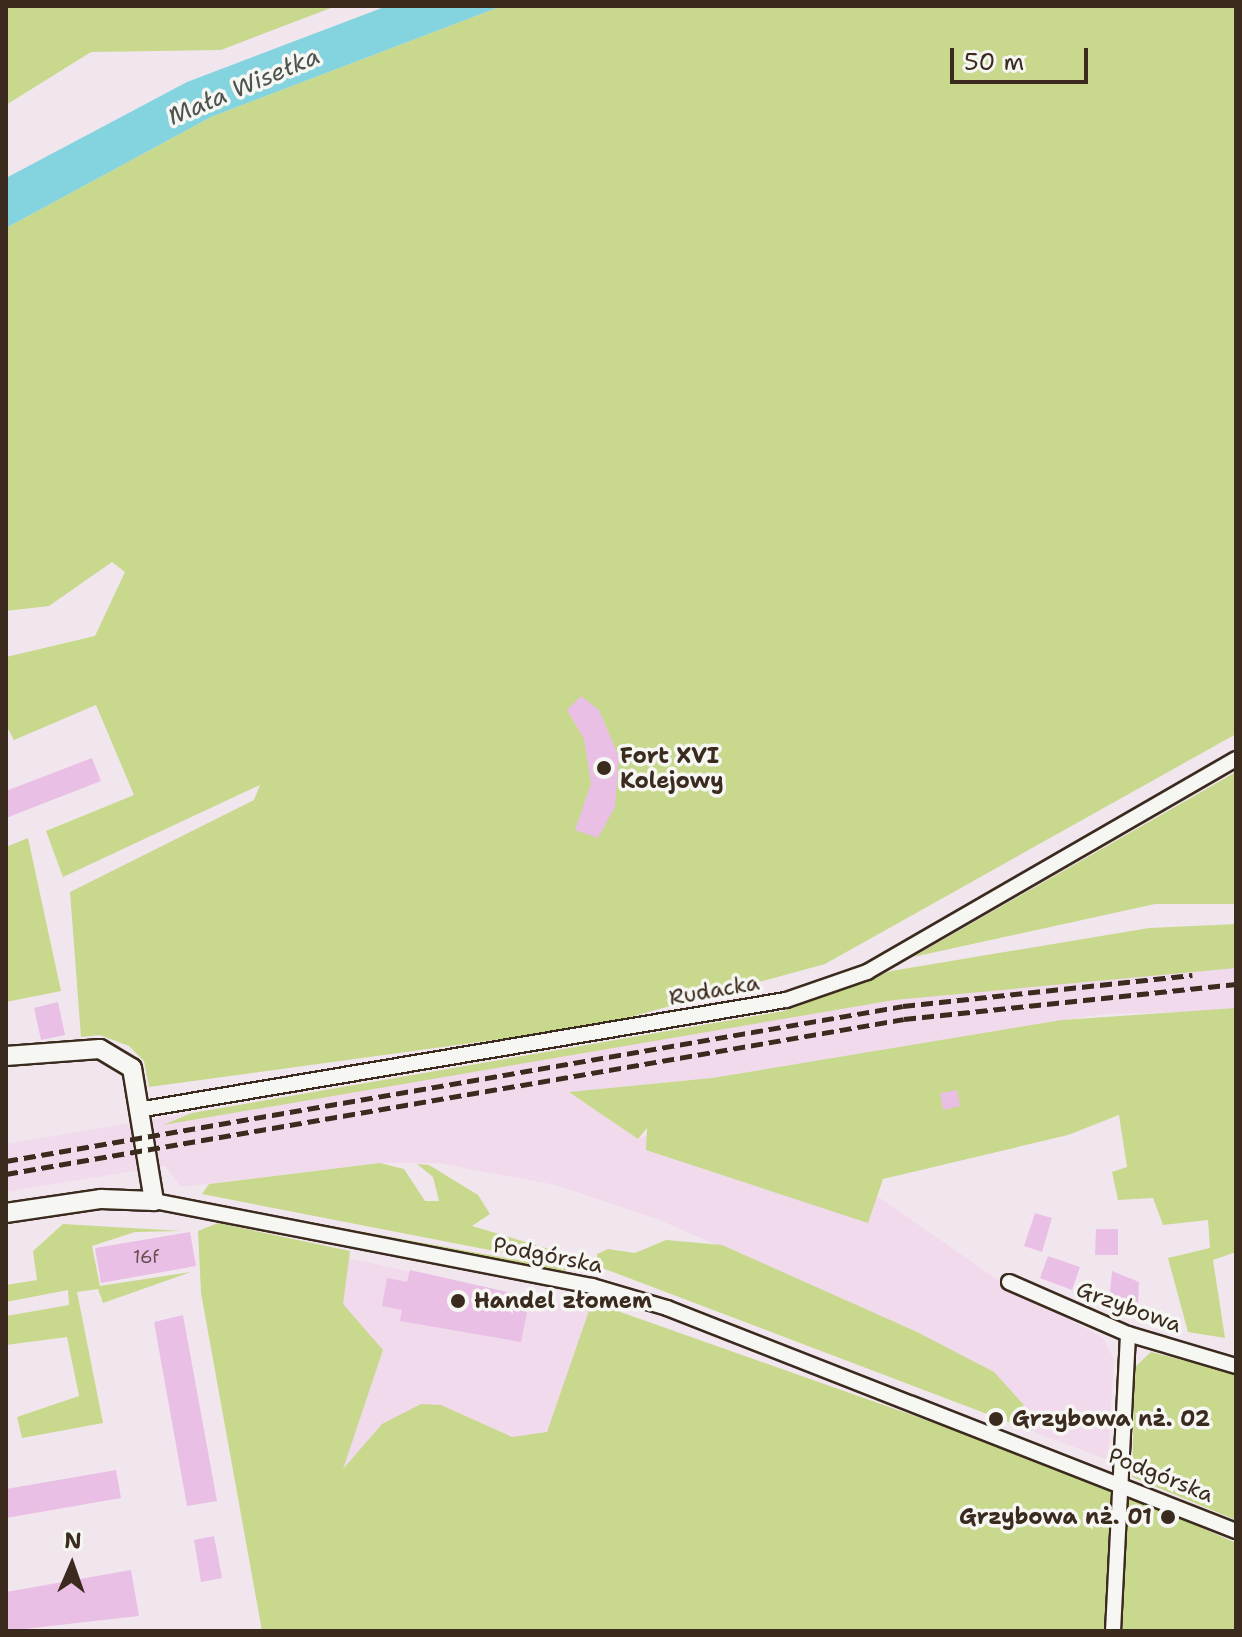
<!DOCTYPE html>
<html>
<head>
<meta charset="utf-8">
<style>
	body { margin:0 }
	#map { position:relative; width:1242px; height:1637px; overflow:hidden; background:#f2e6ee; font-family:"Shantell Sans",sans-serif }
	div>[style] { position:absolute }
	.built>* { inset:0; background:#f0daeb }
	.green>* { inset:0; background:#c8d88d }
	.water>* { inset:0; background:#84d4df }
	.building>* { inset:0; background:#eabfe5 }
	.roads { filter:drop-shadow(2px 0 #3b2a1e) drop-shadow(-2px 0 #3b2a1e) drop-shadow(0 2px #3b2a1e) drop-shadow(0 -2px #3b2a1e) }
	.minor>* { height:14px; margin:-7px; padding:0 7px; transform-origin:7px; border-radius:7px; background:#f6f6f2 }
	.tertiary>* { height:18px; margin:-9px; padding:0 9px; transform-origin:9px; border-radius:9px; background:#f6f6f2 }
	.rail>* { height:5px; margin-top:-2.5px; transform-origin:0; background:repeating-linear-gradient(90deg,#3b2a1e 0 12px,transparent 0 18px) }
	.dots>* { width:22px; height:22px; translate:-50% -50%; box-sizing:border-box; border:4px solid #f6f6f2; border-radius:50% }
	span { translate:-50% -50%; white-space:nowrap; text-align:center; line-height:1.15; -webkit-text-stroke:7px #f6f6f2; paint-order:stroke }
	.number-label { font-size:18px; color:#674f50 }
	.number-label span { -webkit-text-stroke-width:0 }
	.poi-label { font-size:22px; color:#3b2a1e; font-weight:700 }
	.left { translate:0 -50%; text-align:left }
	.right { translate:-100% -50%; text-align:right }
	.street-label { font-size:22px; color:#3b2a1e }
	.water-label { font-size:24px; color:#4d544e; font-style:italic }
	.frame { position:absolute; inset:0; border:8px solid #3b2a1e; pointer-events:none }
	.north { position:absolute; left:32px; top:1525px; width:80px; height:80px; -webkit-text-stroke:6px #f6f6f2; paint-order:stroke; rotate:2deg; font-size:22px; font-weight:700; line-height:32px; text-align:center; color:#3b2a1e }
	.north::after { content:''; display:block; margin:auto; width:28px; height:36px; background:#3b2a1e; clip-path:polygon(50% 0,100% 100%,50% 72%,0 100%) }
	.scale { position:absolute; left:950px; top:48px; width:138px; height:36px; box-sizing:border-box; border:4px solid #3b2a1e; border-top:0; padding-left:10px; font-size:24px; line-height:28px; white-space:nowrap; color:#3b2a1e; -webkit-text-stroke:6px #f6f6f2; paint-order:stroke }
</style>
</head>
<body>
<div id="map">
	<div class="built">
		<i style="clip-path:polygon(1236px 960px,1236px 1011px,1103px 1014px,712px 1078px,570px 1092px,638px 1139px,674px 1124px,864px 1187px,995px 1278px,1103px 1338px,1114px 1359px,1108px 1460px,1032px 1431px,1032px 1422px,917px 1332px,657px 1219px,556px 1185px,437px 1163px,380px 1163px,181px 1187px,165px 1166px,6px 1192px,6px 1144px,1066px 967px)"></i>
		<i style="clip-path:polygon(342px 1257px,600px 1312px,568px 1479px,326px 1487px)"></i>
	</div>
	<div class="green">
		<i style="clip-path:polygon(6px 6px,336px 6px,221px 50px,91px 52px,6px 105px)"></i>
		<i style="clip-path:polygon(502px 6px,1236px 6px,1236px 734px,825px 964px,597px 1026px,149px 1087px,144px 1061px,129px 1046px,100px 1035px,81px 1037px,70px 892px,254px 800px,260px 785px,63px 877px,46px 831px,134px 795px,96px 705px,14px 740px,6px 725px,6px 657px,95px 636px,125px 572px,112px 562px,49px 606px,6px 611px,6px 228px,211px 117px)"></i>
		<i style="clip-path:polygon(1236px 772px,1236px 904px,1155px 904px,913px 957px)"></i>
		<i style="clip-path:polygon(28px 838px,61px 991px,6px 1002px,6px 847px)"></i>
		<i style="clip-path:polygon(1236px 924px,1236px 968px,894px 1000px,163px 1125px,192px 1113px,784px 1011px,891px 971px,1149px 928px)"></i>
		<i style="clip-path:polygon(1236px 1008px,1236px 1252px,1213px 1260px,1225px 1338px,1188px 1332px,1168px 1258px,1210px 1248px,1208px 1220px,1163px 1225px,1153px 1198px,1118px 1200px,1112px 1172px,1127px 1167px,1119px 1115px,1068px 1135px,883px 1179px,868px 1223px,646px 1150px,647px 1128px,638px 1139px,569px 1092px,712px 1078px,1062px 1020px)"></i>
		<i style="clip-path:polygon(380px 1163px,404px 1169px,425px 1201px,439px 1201px,433px 1177px,417px 1164px,429px 1165px,478px 1195px,490px 1214px,472px 1226px,569px 1255px,571px 1266px,202px 1194px,209px 1184px)"></i>
		<i style="clip-path:polygon(204px 1203px,567px 1269px,560px 1273px)"></i>
		<i style="clip-path:polygon(218px 1223px,350px 1251px,343px 1304px,383px 1350px,343px 1469px,382px 1424px,421px 1404px,441px 1405px,512px 1437px,547px 1432px,592px 1302px,1090px 1478px,1236px 1543px,1236px 1631px,262px 1631px,201px 1293px,198px 1231px)"></i>
		<i style="clip-path:polygon(63px 1224px,182px 1231px,135px 1232px,92px 1246px,100px 1286px,191px 1272px,103px 1303px,98px 1289px,77px 1292px,103px 1423px,22px 1438px,17px 1417px,79px 1396px,67px 1337px,6px 1345px,6px 1316px,69px 1305px,68px 1290px,6px 1302px,6px 1285px,37px 1280px,33px 1251px)"></i>
		<i style="clip-path:polygon(666px 1240px,722px 1245px,917px 1332px,994px 1372px,1023px 1404px,1032px 1431px,597px 1266px,597px 1254px,608px 1249px,635px 1253px)"></i>
		<i style="clip-path:polygon(1151px 1352px,1236px 1374px,1236px 1520px,1132px 1477px,1135px 1367px)"></i>
	</div>
	<div class="water">
		<i style="clip-path:polygon(387px 6px,502px 6px,211px 117px,6px 228px,6px 178px,187px 82px)"></i>
	</div>
	<div class="building">
		<i style="clip-path:polygon(581px 696px,599px 710px,619px 757px,615px 807px,598px 838px,575px 830px,591px 784px,584px 739px,567px 710px)"></i>
		<i style="clip-path:polygon(92px 758px,101px 781px,6px 818px,6px 791px)"></i>
		<i style="clip-path:polygon(58px 1002px,65px 1035px,41px 1040px,34px 1008px)"></i>
		<i style="clip-path:polygon(957px 1090px,960px 1106px,943px 1110px,940px 1093px)"></i>
		<i style="clip-path:polygon(1035px 1213px,1052px 1218px,1042px 1252px,1024px 1246px)"></i>
		<i style="clip-path:polygon(1096px 1229px,1118px 1229px,1118px 1255px,1095px 1255px)"></i>
		<i style="clip-path:polygon(190px 1232px,196px 1266px,101px 1283px,95px 1248px)"></i>
		<i style="clip-path:polygon(1048px 1256px,1080px 1267px,1072px 1290px,1040px 1278px)"></i>
		<i style="clip-path:polygon(410px 1270px,530px 1297px,521px 1342px,400px 1321px,402px 1310px,382px 1306px,387px 1278px,407px 1282px)"></i>
		<i style="clip-path:polygon(1112px 1271px,1139px 1282px,1138px 1305px,1109px 1303px)"></i>
		<i style="clip-path:polygon(183px 1315px,217px 1501px,187px 1506px,154px 1322px)"></i>
		<i style="clip-path:polygon(116px 1470px,121px 1498px,6px 1518px,6px 1489px)"></i>
		<i style="clip-path:polygon(214px 1536px,222px 1578px,201px 1582px,194px 1540px)"></i>
		<i style="clip-path:polygon(131px 1570px,139px 1616px,6px 1631px,6px 1592px)"></i>
	</div>
	<div class="roads">
		<div class="minor">
			<i style="left:144px;top:1109px;width:651px;rotate:-9.64deg"></i>
			<i style="left:786px;top:1000px;width:86px;rotate:-19.1deg"></i>
			<i style="left:867px;top:972px;width:426px;rotate:-30deg"></i>
			<i style="left:154px;top:1201px;width:446px;rotate:11deg"></i>
			<i style="left:592px;top:1286px;width:78px;rotate:16.3deg"></i>
			<i style="left:667px;top:1308px;width:611px;rotate:21.4deg"></i>
			<i style="left:1009px;top:1282px;width:130px;rotate:23.6deg"></i>
			<i style="left:1128px;top:1334px;width:113px;rotate:16.5deg"></i>
			<i style="left:1113px;top:1631px;width:297px;rotate:-87.1deg"></i>
		</div>
		<div class="tertiary">
			<i style="left:6px;top:1056px;width:94px;rotate:-4.3deg"></i>
			<i style="left:100px;top:1049px;width:37px;rotate:31deg"></i>
			<i style="left:132px;top:1068px;width:135px;rotate:80.6deg"></i>
			<i style="left:154px;top:1201px;width:53px;rotate:-177.8deg"></i>
			<i style="left:101px;top:1199px;width:96px;rotate:171.6deg"></i>
		</div>
	</div>
	<div class="rail">
		<i style="left:6px;top:1161px;width:910px;rotate:-9.8deg"></i>
		<i style="left:903px;top:1006px;width:291px;rotate:-6.1deg"></i>
		<i style="left:6px;top:1174px;width:911px;rotate:-9.79deg"></i>
		<i style="left:904px;top:1019px;width:334px;rotate:-6deg"></i>
	</div>
	<div class="dots">
		<i style="left:604px;top:768px;background:#3b2a1e"></i>
		<i style="left:458px;top:1301px;background:#3b2a1e"></i>
		<i style="left:996px;top:1419px;background:#3b2a1e"></i>
		<i style="left:1168px;top:1517px;background:#3b2a1e"></i>
	</div>
	<div class="number-label">
		<span style="left:146px;top:1257px">16f</span>
	</div>
	<div class="poi-label">
		<span class="left" style="left:620px;top:768px">Fort XVI<br>Kolejowy</span>
		<span class="left" style="left:474px;top:1301px">Handel złomem</span>
		<span class="left" style="left:1012px;top:1419px">Grzybowa nż. 02</span>
		<span class="right" style="left:1152px;top:1517px">Grzybowa nż. 01</span>
	</div>
	<div class="street-label">
		<span style="left:714px;top:990px;rotate:-10deg">Rudacka</span>
		<span style="left:548px;top:1255px;rotate:11deg">Podgórska</span>
		<span style="left:1129px;top:1307px;rotate:20deg">Grzybowa</span>
		<span style="left:1161px;top:1475px;rotate:22deg">Podgórska</span>
	</div>
	<div class="water-label">
		<span style="left:244px;top:87px;rotate:-23deg">Mała Wisełka</span>
	</div>
	<div class="frame"></div>
	<div class="north">N</div>
	<div class="scale">50 m</div>
</div>
</body>
</html>
